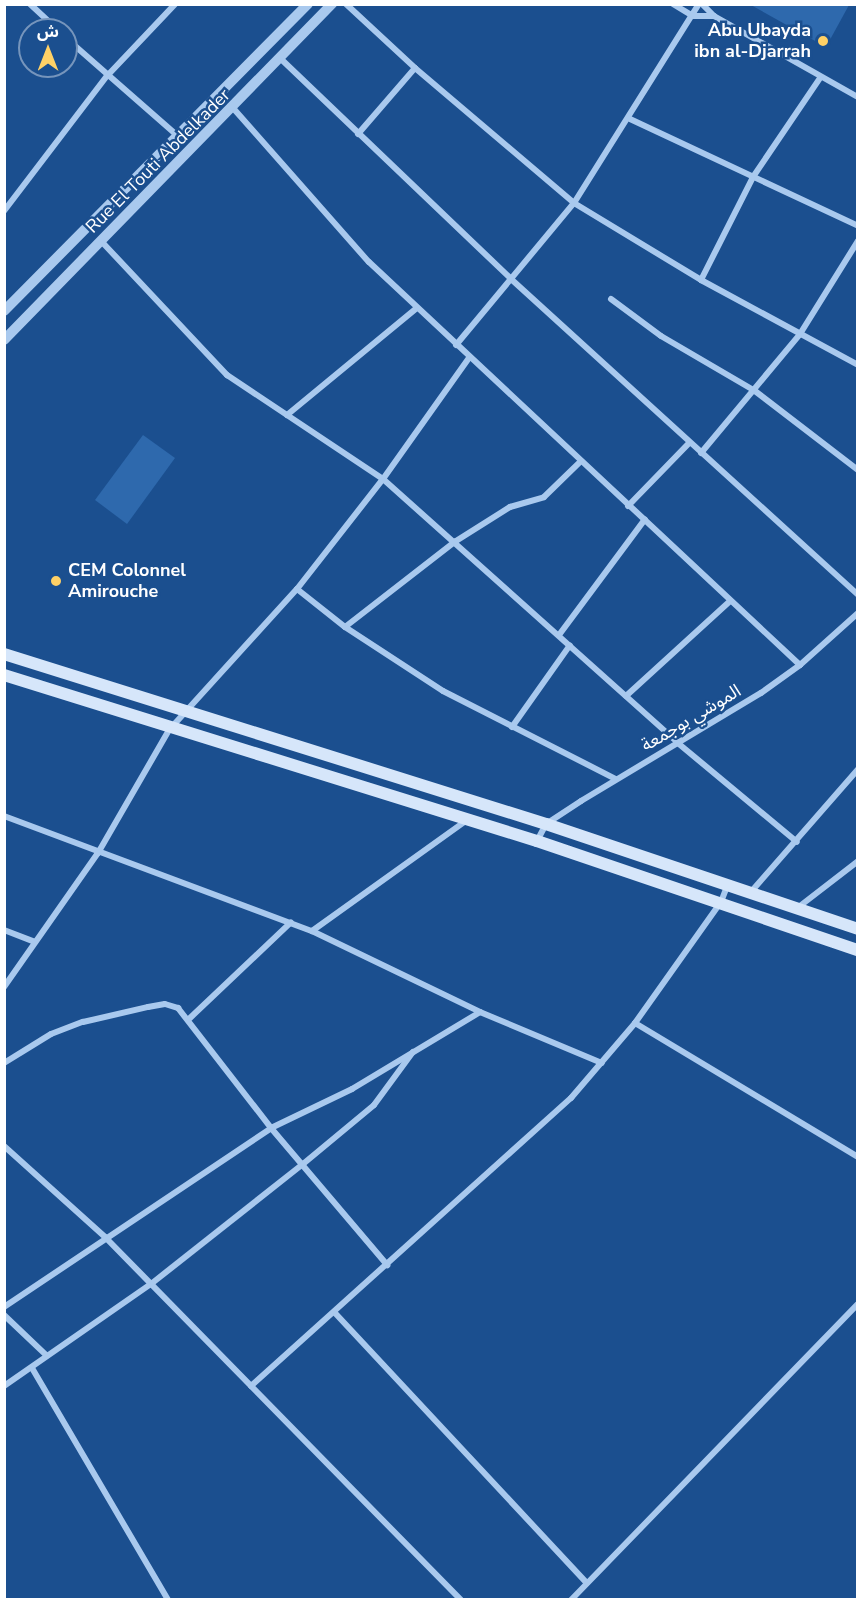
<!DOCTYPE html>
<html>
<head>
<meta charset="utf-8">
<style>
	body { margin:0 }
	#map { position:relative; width:862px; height:1604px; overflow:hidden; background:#1b4f8f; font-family:"Nunito Sans","Noto Sans Arabic",sans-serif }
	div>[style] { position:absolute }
	.green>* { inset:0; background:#2e69ad }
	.minor>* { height:6px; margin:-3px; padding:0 3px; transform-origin:3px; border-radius:3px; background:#a9c9ee }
	.tertiary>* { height:10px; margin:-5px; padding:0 5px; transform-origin:5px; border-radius:5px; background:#a9c9ee }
	.secondary>* { height:12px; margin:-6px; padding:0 6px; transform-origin:6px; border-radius:6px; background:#d6e6fa }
	.dots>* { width:16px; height:16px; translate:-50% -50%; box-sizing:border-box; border:3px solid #1b4f8f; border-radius:50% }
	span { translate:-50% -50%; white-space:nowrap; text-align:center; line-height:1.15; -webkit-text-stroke:5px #1b4f8f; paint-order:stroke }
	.poi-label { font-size:18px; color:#fff; font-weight:700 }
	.right { translate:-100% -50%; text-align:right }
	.left { translate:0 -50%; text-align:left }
	.street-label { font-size:18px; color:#fff }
	.frame { position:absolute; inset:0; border:6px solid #fff; pointer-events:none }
	.north { position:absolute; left:18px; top:18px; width:60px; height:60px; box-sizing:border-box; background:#1b4f8f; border:2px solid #7695bc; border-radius:50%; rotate:0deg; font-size:16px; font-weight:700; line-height:24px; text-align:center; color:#fff }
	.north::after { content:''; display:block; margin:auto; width:21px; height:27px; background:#ffd166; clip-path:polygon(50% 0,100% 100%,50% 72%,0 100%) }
</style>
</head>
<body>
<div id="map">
	<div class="green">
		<i style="clip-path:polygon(751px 5px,849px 5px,826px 47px)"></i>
		<i style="clip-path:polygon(143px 435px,175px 458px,127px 524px,95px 500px)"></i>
	</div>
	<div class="minor">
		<i style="left:30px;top:4px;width:38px;rotate:43deg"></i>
		<i style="left:346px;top:4px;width:94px;rotate:42.8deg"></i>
		<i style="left:415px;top:68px;width:209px;rotate:40.3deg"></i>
		<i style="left:574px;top:203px;width:149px;rotate:31.2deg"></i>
		<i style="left:701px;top:280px;width:179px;rotate:28.4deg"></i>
		<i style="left:673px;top:4px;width:23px;rotate:31deg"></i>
		<i style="left:693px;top:16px;width:21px"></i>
		<i style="left:714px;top:16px;width:17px;rotate:-135deg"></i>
		<i style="left:714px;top:16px;width:165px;rotate:29.4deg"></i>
		<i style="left:66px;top:38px;width:149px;rotate:41.2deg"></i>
		<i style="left:281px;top:59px;width:318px;rotate:43.7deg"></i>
		<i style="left:511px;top:279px;width:469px;rotate:42.3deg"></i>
		<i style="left:233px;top:108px;width:205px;rotate:48.6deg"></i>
		<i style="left:369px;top:262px;width:590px;rotate:43.08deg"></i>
		<i style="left:630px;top:119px;width:252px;rotate:25.1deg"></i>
		<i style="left:358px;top:134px;width:87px;rotate:-49.2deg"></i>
		<i style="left:4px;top:211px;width:170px;rotate:-52.7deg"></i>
		<i style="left:107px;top:76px;width:99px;rotate:-46.6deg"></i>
		<i style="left:102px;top:242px;width:183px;rotate:46.8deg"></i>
		<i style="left:227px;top:375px;width:187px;rotate:33.7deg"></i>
		<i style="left:383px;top:479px;width:397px;rotate:41.8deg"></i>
		<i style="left:679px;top:744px;width:153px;rotate:39.7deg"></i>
		<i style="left:701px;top:280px;width:115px;rotate:-63.2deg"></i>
		<i style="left:753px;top:177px;width:120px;rotate:-55.9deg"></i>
		<i style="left:611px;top:299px;width:62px;rotate:36.5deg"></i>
		<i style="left:661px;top:336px;width:109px;rotate:30.3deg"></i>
		<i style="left:755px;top:391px;width:130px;rotate:37.5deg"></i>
		<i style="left:456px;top:345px;width:185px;rotate:-50.3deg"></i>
		<i style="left:574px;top:203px;width:235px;rotate:-57.9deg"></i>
		<i style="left:287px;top:415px;width:168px;rotate:-39.5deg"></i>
		<i style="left:701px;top:453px;width:155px;rotate:-50.2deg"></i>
		<i style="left:800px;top:334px;width:110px;rotate:-58.1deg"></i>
		<i style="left:628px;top:506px;width:88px;rotate:-45.9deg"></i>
		<i style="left:297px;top:589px;width:61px;rotate:38.4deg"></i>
		<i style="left:345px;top:627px;width:117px;rotate:33.1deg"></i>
		<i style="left:443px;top:691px;width:194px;rotate:27deg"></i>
		<i style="left:345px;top:627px;width:140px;rotate:-37.8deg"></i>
		<i style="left:456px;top:541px;width:64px;rotate:-32.2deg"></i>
		<i style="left:510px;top:507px;width:35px;rotate:-16deg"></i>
		<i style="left:544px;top:497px;width:50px;rotate:-44.2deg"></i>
		<i style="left:559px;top:635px;width:144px;rotate:-53.4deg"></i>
		<i style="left:626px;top:696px;width:141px;rotate:-42.4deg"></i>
		<i style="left:512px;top:727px;width:100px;rotate:-54.7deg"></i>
		<i style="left:4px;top:816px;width:329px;rotate:20.5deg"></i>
		<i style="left:312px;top:931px;width:187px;rotate:25.7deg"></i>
		<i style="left:480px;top:1012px;width:132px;rotate:22.7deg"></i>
		<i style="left:537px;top:841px;width:19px;rotate:-62deg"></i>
		<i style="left:546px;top:824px;width:42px;rotate:-33.3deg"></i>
		<i style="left:581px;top:801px;width:210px;rotate:-31deg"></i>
		<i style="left:761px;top:693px;width:48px;rotate:-35.7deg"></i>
		<i style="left:800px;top:665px;width:78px;rotate:-41.9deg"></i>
		<i style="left:750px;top:893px;width:164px;rotate:-48.9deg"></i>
		<i style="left:796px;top:909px;width:78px;rotate:-37.7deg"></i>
		<i style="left:4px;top:930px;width:33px;rotate:21deg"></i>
		<i style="left:312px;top:931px;width:187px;rotate:-35.6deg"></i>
		<i style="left:4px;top:987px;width:164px;rotate:-55deg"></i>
		<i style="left:98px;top:853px;width:142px;rotate:-60deg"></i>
		<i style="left:169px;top:730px;width:190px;rotate:-47.8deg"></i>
		<i style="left:297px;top:589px;width:140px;rotate:-52deg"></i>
		<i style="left:383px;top:479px;width:148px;rotate:-54.6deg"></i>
		<i style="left:190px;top:1018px;width:139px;rotate:-43.5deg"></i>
		<i style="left:635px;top:1023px;width:260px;rotate:31deg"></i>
		<i style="left:4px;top:1063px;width:55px;rotate:-31.7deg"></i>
		<i style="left:51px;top:1034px;width:34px;rotate:-21deg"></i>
		<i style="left:83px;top:1022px;width:67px;rotate:-13deg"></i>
		<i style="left:148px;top:1007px;width:17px;rotate:-10deg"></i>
		<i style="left:165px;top:1004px;width:14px;rotate:17deg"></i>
		<i style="left:178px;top:1008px;width:152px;rotate:52.2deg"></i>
		<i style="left:271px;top:1128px;width:180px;rotate:49.7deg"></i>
		<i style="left:4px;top:1146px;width:136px;rotate:42deg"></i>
		<i style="left:105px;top:1237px;width:508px;rotate:45.56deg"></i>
		<i style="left:4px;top:1307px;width:321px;rotate:-33.8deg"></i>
		<i style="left:271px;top:1128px;width:90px;rotate:-25.7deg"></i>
		<i style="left:352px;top:1089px;width:149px;rotate:-31deg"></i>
		<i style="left:335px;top:1313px;width:369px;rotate:47deg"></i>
		<i style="left:4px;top:1315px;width:59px;rotate:43.6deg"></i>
		<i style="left:32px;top:1368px;width:269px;rotate:59.6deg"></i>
		<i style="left:4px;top:1386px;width:179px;rotate:-34.8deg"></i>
		<i style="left:151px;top:1284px;width:194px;rotate:-38.3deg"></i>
		<i style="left:303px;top:1164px;width:92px;rotate:-39.7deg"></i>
		<i style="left:374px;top:1105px;width:66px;rotate:-53.7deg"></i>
		<i style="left:251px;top:1386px;width:431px;rotate:-42deg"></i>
		<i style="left:571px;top:1098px;width:99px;rotate:-49.5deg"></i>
		<i style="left:635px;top:1023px;width:148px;rotate:-54.6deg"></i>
		<i style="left:721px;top:902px;width:17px;rotate:-69deg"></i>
		<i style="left:571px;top:1600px;width:412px;rotate:-45.9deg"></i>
	</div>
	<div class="tertiary">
		<i style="left:4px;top:311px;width:432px;rotate:-45.3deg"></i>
		<i style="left:4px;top:340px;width:470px;rotate:-45.7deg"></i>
	</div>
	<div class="secondary">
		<i style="left:4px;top:654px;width:568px;rotate:17.41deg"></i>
		<i style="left:546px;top:824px;width:329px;rotate:18.6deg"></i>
		<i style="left:4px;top:675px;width:558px;rotate:17.3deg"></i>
		<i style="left:537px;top:841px;width:339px;rotate:18.8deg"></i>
	</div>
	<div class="dots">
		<i style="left:823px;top:41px;background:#ffd166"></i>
		<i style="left:56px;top:581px;background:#ffd166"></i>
	</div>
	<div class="poi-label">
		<span class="right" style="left:811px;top:41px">Abu Ubayda<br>ibn al-Djarrah</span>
		<span class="left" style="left:68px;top:581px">CEM Colonnel<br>Amirouche</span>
	</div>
	<div class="street-label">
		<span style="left:158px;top:161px;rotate:-45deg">Rue El Touti Abdelkader</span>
		<span style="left:691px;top:718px;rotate:-31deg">الموشي بوجمعة</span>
	</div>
	<div class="frame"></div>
	<div class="north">ش</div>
</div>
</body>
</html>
